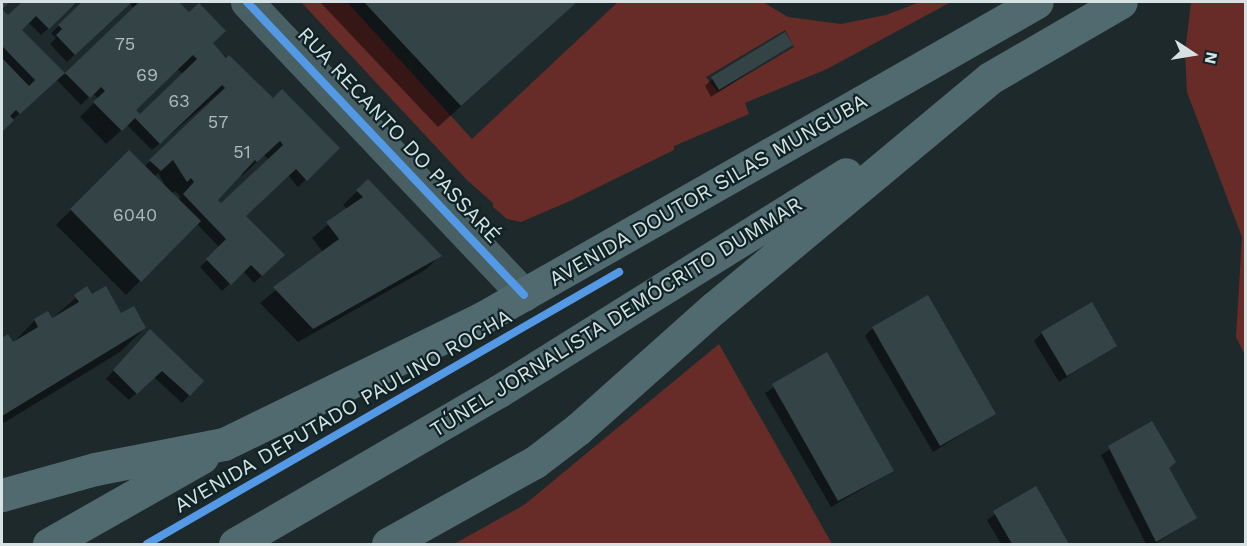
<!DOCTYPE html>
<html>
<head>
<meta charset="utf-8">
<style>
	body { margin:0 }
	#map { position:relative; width:1247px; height:546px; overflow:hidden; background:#1e292b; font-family:"Work Sans",sans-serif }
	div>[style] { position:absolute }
	.green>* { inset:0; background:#682c28 }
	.shadow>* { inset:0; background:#0007 }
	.building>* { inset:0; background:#344446 }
	.street>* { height:33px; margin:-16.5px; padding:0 16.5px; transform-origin:16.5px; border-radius:16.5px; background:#486064 }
	.primary>* { height:33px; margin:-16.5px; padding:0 16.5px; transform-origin:16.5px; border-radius:16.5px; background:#516a70 }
	.cycleway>* { height:8px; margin:-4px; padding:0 4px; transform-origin:4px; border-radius:4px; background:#5399e6 }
	span { translate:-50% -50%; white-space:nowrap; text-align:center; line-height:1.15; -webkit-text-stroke:4.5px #0f2326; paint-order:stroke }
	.number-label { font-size:18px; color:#aebabc }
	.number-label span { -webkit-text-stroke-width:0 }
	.street-label { font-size:21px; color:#d6e2e4 }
	.frame { position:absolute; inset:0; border:3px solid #d6e2e4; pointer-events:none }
	.north { position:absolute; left:1163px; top:24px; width:60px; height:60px; -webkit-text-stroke:4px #0f2326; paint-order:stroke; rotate:102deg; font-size:16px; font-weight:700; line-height:24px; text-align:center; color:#d6e2e4 }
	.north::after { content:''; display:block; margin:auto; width:21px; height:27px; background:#d6e2e4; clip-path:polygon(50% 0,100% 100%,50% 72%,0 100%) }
</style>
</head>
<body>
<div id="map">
	<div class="green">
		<i style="clip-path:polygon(evenodd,301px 2px,347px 2px,472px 139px,618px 2px,763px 2px,788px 17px,841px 24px,886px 15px,920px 2px,951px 2px,827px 69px,745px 103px,749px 114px,674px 146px,674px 150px,570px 201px,521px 222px,507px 219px,493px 207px,493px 203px,467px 180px,301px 2px,785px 30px,794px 47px,718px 92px,706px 77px,785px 30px)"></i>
		<i style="clip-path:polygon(1191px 2px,1245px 2px,1245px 355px,1236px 337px,1242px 237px,1187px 92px,1185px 53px)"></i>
		<i style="clip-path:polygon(719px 344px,832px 544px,454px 544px,524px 505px)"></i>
	</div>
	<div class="shadow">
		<i style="clip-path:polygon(evenodd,24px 2px,78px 2px,41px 35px,28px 22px,20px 30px,65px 75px,134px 8px,129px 3px,67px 62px,50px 44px,56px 38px,51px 33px,84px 2px,175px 2px,211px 43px,273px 100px,338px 148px,298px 187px,288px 175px,244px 216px,283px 255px,254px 283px,243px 271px,222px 291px,200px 267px,220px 248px,197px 224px,126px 295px,56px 225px,129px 152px,144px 167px,236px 79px,152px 150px,127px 125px,106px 144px,80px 117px,98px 99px,93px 93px,81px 105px,56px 79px,2px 130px,2px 11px,8px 17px,24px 2px,177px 69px,183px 74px,139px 116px,134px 110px,177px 69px,24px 2px,264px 155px,269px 160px,213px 213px,216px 200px,240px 173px,242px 176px,264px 155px,24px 2px,158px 173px,166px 187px,154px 177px,158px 173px,24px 2px,175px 191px,181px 197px,178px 200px,172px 194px,175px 191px)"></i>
		<i style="clip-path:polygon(320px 2px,576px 2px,438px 127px)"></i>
		<i style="clip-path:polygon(791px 45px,711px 97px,705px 86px,712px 79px)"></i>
		<i style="clip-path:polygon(368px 181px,440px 256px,425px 270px,298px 342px,260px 303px,323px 252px,312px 238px,347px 209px,343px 205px)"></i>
		<i style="clip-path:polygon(87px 289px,92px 296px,145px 328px,120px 352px,2px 424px,2px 340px,7px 336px,12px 344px,35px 320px,51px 319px)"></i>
		<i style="clip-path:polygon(873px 328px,994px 414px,933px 452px,865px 336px)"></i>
		<i style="clip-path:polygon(1042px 333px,1115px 346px,1059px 382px,1034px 341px)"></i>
		<i style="clip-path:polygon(143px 338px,202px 381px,182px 403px,154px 377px,129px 400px,106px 379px)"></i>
		<i style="clip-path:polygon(826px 354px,893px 471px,831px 507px,765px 393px)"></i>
		<i style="clip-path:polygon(1152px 423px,1168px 469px,1195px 518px,1155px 544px,1146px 544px,1101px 455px)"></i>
		<i style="clip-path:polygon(1035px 488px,1068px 544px,1001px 544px,987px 520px)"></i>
	</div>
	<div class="building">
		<i style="clip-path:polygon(2px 2px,10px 2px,2px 9px,8px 15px,22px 2px,77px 2px,49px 29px,36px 16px,22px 30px,65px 73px,20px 114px,16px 110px,10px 116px,14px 120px,2px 132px,2px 58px,29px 86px,35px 80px,2px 46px)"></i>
		<i style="clip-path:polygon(82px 2px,132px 2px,75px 55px,56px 35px,62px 29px,58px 25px)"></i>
		<i style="clip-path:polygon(evenodd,139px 2px,179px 2px,189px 12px,199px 3px,226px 31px,213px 43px,226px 58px,229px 55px,273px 98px,282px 89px,340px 148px,307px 181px,296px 169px,246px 216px,285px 255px,262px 276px,251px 265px,231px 285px,206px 259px,226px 239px,183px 194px,194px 182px,191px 178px,187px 182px,173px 160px,161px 171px,149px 160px,225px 88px,222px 85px,160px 144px,135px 118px,122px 131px,93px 102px,105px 91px,101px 87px,90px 98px,65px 73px,139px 2px,193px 55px,197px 59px,140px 114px,136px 110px,193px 55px,139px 2px,280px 141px,283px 145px,221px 203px,218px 200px,255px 160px,257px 162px,280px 141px)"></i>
		<i style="clip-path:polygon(364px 2px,577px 2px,461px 106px)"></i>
		<i style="clip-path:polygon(785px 32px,793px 45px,719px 90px,711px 77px)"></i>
		<i style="clip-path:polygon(129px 150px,201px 221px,141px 282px,70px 209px)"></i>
		<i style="clip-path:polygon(368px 179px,442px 256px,313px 329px,273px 287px,339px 239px,326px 222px,363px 197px,356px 190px)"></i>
		<i style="clip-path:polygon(87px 286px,92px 294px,106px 286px,121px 313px,134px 306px,146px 328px,2px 416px,2px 338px,8px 334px,13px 342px,38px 327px,34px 319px,48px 311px,52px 318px,79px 302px,74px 295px)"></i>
		<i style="clip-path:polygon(928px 295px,996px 414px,940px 446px,872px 327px)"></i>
		<i style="clip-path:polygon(1092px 302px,1117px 346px,1067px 376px,1041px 332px)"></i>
		<i style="clip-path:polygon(150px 329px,204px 381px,190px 396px,162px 371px,137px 394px,113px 370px)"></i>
		<i style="clip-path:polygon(827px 352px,894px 471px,838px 501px,772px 384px)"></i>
		<i style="clip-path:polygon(1152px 421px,1176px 462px,1169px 468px,1197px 518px,1156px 542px,1108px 446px)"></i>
		<i style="clip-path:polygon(1036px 486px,1069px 544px,1012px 544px,993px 511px)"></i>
	</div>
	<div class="street">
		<i style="left:247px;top:2px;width:403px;rotate:46.6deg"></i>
	</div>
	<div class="primary">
		<i style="left:2px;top:495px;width:97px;rotate:-15.6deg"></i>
		<i style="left:95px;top:469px;width:131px;rotate:-11deg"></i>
		<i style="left:224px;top:444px;width:289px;rotate:-26deg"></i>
		<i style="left:484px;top:317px;width:636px;rotate:-29.67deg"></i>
		<i style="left:49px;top:544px;width:176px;rotate:-29.6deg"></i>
		<i style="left:235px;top:544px;width:305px;rotate:-30.1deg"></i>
		<i style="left:499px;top:391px;width:409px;rotate:-32deg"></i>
		<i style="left:388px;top:544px;width:168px;rotate:-29.2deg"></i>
		<i style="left:535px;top:462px;width:54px;rotate:-37.5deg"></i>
		<i style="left:578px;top:429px;width:182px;rotate:-41.7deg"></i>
		<i style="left:714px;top:308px;width:359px;rotate:-39.8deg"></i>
		<i style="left:990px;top:78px;width:151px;rotate:-30.1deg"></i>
	</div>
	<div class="cycleway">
		<i style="left:247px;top:2px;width:403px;rotate:46.6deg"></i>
		<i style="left:147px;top:544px;width:545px;rotate:-29.95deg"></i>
	</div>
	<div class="number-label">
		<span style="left:125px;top:44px">75</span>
		<span style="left:147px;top:75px">69</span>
		<span style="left:179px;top:101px">63</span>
		<span style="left:218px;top:122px">57</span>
		<span style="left:242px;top:152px">51</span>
		<span style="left:135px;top:215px">6040</span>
	</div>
	<div class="street-label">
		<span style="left:399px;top:135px;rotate:47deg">RUA RECANTO DO PASSARÉ</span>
		<span style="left:708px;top:190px;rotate:-30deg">AVENIDA DOUTOR SILAS MUNGUBA</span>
		<span style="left:616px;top:317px;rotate:-32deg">TÚNEL JORNALISTA DEMÓCRITO DUMMAR</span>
		<span style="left:343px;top:411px;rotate:-30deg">AVENIDA DEPUTADO PAULINO ROCHA</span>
	</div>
	<div class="frame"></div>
	<div class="north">N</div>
</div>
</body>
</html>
